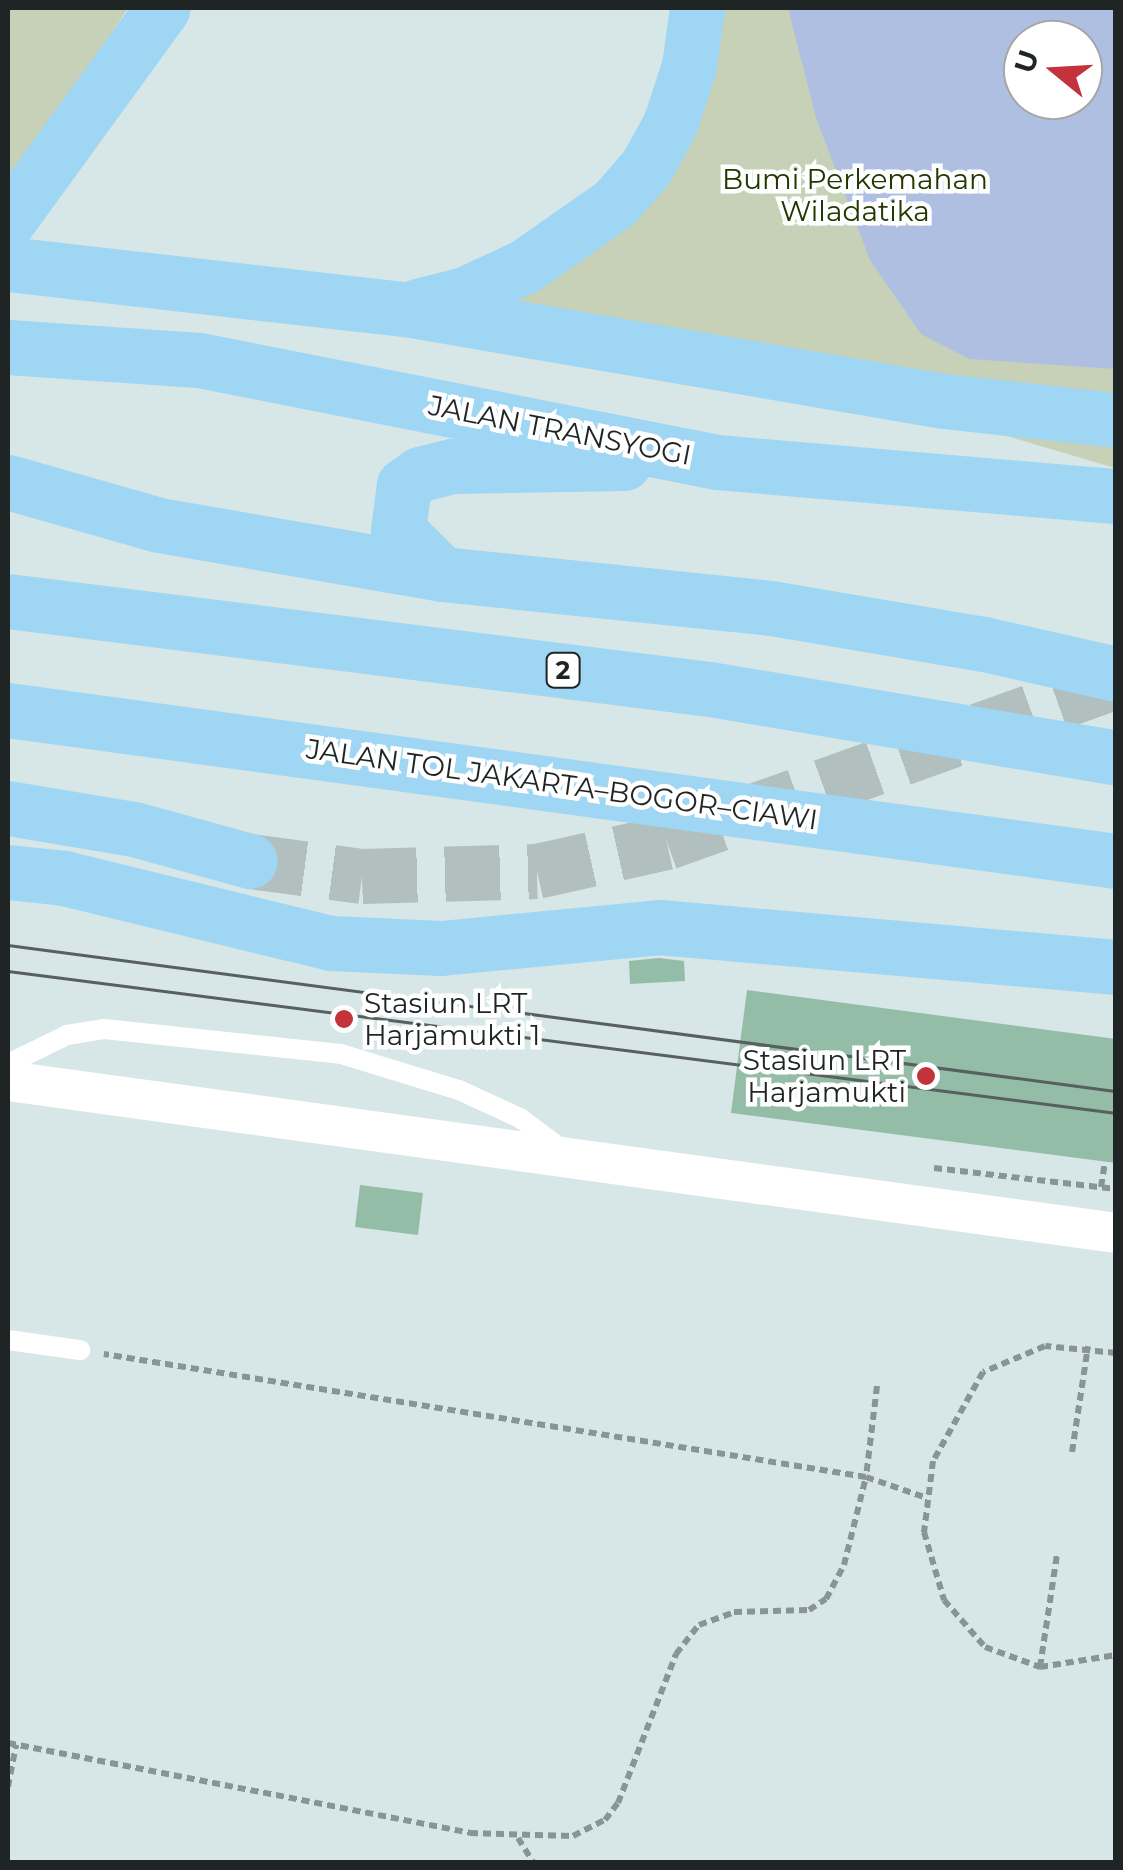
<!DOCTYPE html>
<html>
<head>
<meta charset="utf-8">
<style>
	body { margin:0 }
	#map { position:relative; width:1123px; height:1870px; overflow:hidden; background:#d7e6e6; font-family:Montserrat,sans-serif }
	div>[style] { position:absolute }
	.green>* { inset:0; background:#c6d1b8 }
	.water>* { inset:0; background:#afbfe2 }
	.building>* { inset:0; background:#94bda7 }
	.highway-tunnel>* { height:55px; margin-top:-27.5px; transform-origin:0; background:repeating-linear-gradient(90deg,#b2bfbf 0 55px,transparent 0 83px) }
	.path>* { height:6px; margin-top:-3px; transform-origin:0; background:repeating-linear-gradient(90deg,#899494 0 8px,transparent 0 13px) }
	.lane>* { height:20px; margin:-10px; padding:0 10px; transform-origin:10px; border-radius:10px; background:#fff }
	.street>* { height:40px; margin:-20px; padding:0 20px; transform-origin:20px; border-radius:20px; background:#fff }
	.highway>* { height:55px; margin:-27.5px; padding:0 27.5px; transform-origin:27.5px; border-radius:27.5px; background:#9ed6f4 }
	.tram>* { height:2.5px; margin:-1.25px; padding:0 1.25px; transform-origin:1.25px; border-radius:1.25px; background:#575f5f }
	.dots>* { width:28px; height:28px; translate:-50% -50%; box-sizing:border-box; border:5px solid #fff; border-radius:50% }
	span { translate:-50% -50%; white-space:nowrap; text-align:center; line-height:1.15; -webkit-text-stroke:9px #fff; paint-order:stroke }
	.shield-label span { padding:2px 8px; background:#fff; border:2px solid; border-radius:8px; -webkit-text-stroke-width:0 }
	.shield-label { font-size:25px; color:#1f2424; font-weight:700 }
	.park-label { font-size:28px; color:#243700 }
	.street-label { font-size:28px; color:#1f2424 }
	.poi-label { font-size:28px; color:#1f2424 }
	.left { translate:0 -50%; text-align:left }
	.right { translate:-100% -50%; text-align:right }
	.frame { position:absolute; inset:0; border:10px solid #1f2424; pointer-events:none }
	.north { position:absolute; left:1003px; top:20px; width:100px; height:100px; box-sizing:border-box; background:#fff; border:2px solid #a5a7a7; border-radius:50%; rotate:288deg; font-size:28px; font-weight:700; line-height:40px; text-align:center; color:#1f2424 }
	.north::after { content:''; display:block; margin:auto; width:35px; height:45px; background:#c3333b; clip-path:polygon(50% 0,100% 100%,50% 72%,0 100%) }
</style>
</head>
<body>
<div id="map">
	<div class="green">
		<i style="clip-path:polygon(8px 8px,128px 8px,31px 158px,8px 180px)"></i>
		<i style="clip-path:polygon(evenodd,708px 8px,1115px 8px,1115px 468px,817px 380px,453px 318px,581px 249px,708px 8px,1023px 40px,1083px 40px,1083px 100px,1023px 100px,1023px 40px)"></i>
	</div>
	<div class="water">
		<i style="clip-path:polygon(evenodd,788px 8px,1115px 8px,1115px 369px,969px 359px,921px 334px,870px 260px,816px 118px,788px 8px,1023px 40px,1083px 40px,1083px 100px,1023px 100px,1023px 40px)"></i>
	</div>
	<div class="building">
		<i style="clip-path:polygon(659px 958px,684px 961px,685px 981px,630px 984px,629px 961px)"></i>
		<i style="clip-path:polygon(747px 990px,1116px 1039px,1116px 1163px,731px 1113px)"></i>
		<i style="clip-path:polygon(360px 1185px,423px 1193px,418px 1235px,355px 1227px)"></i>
	</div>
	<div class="highway-tunnel">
		<i style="left:250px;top:861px;width:113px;rotate:7.6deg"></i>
		<i style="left:362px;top:876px;width:175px;rotate:-1.6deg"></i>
		<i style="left:537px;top:871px;width:133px;rotate:-12.6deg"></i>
		<i style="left:667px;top:842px;width:477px;rotate:-19.7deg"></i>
	</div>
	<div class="path">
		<i style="left:934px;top:1168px;width:183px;rotate:6.6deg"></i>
		<i style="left:1101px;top:1187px;width:25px;rotate:-81deg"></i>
		<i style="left:1116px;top:1353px;width:71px;rotate:-174.4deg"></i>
		<i style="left:1045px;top:1346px;width:67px;rotate:157.2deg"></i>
		<i style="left:983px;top:1372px;width:102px;rotate:119.3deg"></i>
		<i style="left:933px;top:1461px;width:72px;rotate:97.2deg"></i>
		<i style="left:924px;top:1532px;width:71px;rotate:73.6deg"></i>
		<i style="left:944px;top:1600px;width:62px;rotate:48.9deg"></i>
		<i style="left:985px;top:1647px;width:59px;rotate:20deg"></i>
		<i style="left:1040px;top:1667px;width:77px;rotate:-9deg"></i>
		<i style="left:877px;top:1386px;width:92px;rotate:96.9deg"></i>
		<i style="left:866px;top:1477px;width:61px;rotate:19deg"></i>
		<i style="left:1072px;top:1452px;width:107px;rotate:-81.4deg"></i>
		<i style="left:1040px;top:1667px;width:114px;rotate:-81.4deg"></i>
		<i style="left:8px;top:1743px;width:471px;rotate:11deg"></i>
		<i style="left:470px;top:1833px;width:103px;rotate:1.7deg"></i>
		<i style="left:573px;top:1836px;width:36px;rotate:-27deg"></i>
		<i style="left:605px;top:1820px;width:21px;rotate:-53deg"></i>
		<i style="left:618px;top:1803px;width:160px;rotate:-68.7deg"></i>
		<i style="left:676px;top:1654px;width:37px;rotate:-52deg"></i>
		<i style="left:699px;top:1625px;width:37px;rotate:-20deg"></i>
		<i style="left:734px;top:1612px;width:75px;rotate:-1.5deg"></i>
		<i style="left:809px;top:1610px;width:20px;rotate:-33deg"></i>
		<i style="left:826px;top:1599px;width:38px;rotate:-62deg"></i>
		<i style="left:844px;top:1565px;width:91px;rotate:-76deg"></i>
		<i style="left:866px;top:1477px;width:772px;rotate:-170.83deg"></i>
		<i style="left:8px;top:1787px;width:43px;rotate:-79.2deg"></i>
		<i style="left:518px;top:1838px;width:28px;rotate:58deg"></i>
	</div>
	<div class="lane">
		<i style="left:8px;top:1064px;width:66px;rotate:-26.2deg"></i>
		<i style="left:67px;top:1035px;width:37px;rotate:-9deg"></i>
		<i style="left:104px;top:1029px;width:238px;rotate:6deg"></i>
		<i style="left:341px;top:1054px;width:123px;rotate:17deg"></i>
		<i style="left:459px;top:1090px;width:67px;rotate:24.7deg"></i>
		<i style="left:520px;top:1118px;width:50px;rotate:36.9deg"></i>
		<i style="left:8px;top:1340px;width:73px;rotate:7.9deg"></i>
	</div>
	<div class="street">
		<i style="left:8px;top:1081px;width:1118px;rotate:7.81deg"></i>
	</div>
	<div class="highway">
		<i style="left:8px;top:221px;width:263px;rotate:-54deg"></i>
		<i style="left:8px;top:264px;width:400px;rotate:6.5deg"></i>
		<i style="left:405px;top:309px;width:547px;rotate:9.69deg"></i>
		<i style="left:944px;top:401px;width:173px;rotate:6.3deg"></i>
		<i style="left:418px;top:306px;width:49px;rotate:-14.3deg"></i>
		<i style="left:465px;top:294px;width:66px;rotate:-25deg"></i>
		<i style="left:525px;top:266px;width:110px;rotate:-35deg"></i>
		<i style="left:615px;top:203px;width:49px;rotate:-49.1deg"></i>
		<i style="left:647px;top:166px;width:48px;rotate:-61.3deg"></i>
		<i style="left:670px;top:124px;width:61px;rotate:-71.9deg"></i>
		<i style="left:689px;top:66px;width:59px;rotate:-82.1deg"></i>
		<i style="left:8px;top:347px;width:191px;rotate:3.9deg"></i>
		<i style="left:199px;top:360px;width:528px;rotate:11.14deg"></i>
		<i style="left:717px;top:462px;width:400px;rotate:4.9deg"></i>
		<i style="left:8px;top:482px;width:157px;rotate:15.9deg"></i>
		<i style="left:159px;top:525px;width:287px;rotate:9.8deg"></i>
		<i style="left:442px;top:574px;width:331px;rotate:5.9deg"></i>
		<i style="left:771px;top:608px;width:216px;rotate:9.6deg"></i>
		<i style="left:984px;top:644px;width:135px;rotate:12.8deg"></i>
		<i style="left:442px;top:574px;width:62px;rotate:-135deg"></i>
		<i style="left:398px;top:530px;width:45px;rotate:-82.4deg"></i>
		<i style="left:404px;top:485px;width:19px;rotate:-35deg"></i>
		<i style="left:420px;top:474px;width:34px;rotate:-14deg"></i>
		<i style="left:453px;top:466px;width:171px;rotate:-1deg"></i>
		<i style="left:8px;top:601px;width:707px;rotate:7.15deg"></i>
		<i style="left:710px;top:689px;width:412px;rotate:9.6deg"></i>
		<i style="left:8px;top:710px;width:1118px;rotate:7.76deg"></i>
		<i style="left:8px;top:808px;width:128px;rotate:9.5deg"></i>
		<i style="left:134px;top:829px;width:120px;rotate:15.4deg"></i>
		<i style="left:8px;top:872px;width:56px;rotate:6.1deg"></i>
		<i style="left:64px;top:878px;width:275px;rotate:13.7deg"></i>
		<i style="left:331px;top:943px;width:110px;rotate:2.6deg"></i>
		<i style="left:441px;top:948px;width:219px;rotate:-5.5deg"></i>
		<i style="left:659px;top:927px;width:459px;rotate:5deg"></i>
	</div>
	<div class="tram">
		<i style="left:8px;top:945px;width:1118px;rotate:7.51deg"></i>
		<i style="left:8px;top:971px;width:1117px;rotate:7.3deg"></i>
	</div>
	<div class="dots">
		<i style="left:344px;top:1019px;background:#c3333b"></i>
		<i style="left:926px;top:1076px;background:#c3333b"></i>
	</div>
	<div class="shield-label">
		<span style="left:563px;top:670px">2</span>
	</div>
	<div class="park-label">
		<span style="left:855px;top:195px">Bumi Perkemahan<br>Wiladatika</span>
	</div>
	<div class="street-label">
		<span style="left:560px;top:430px;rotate:11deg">JALAN TRANSYOGI</span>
		<span style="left:562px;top:784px;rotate:8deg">JALAN TOL JAKARTA–BOGOR–CIAWI</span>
	</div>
	<div class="poi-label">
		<span class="left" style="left:364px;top:1019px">Stasiun LRT<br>Harjamukti 1</span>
		<span class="right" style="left:906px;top:1076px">Stasiun LRT<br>Harjamukti</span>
	</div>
	<div class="frame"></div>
	<div class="north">U</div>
</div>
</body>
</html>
